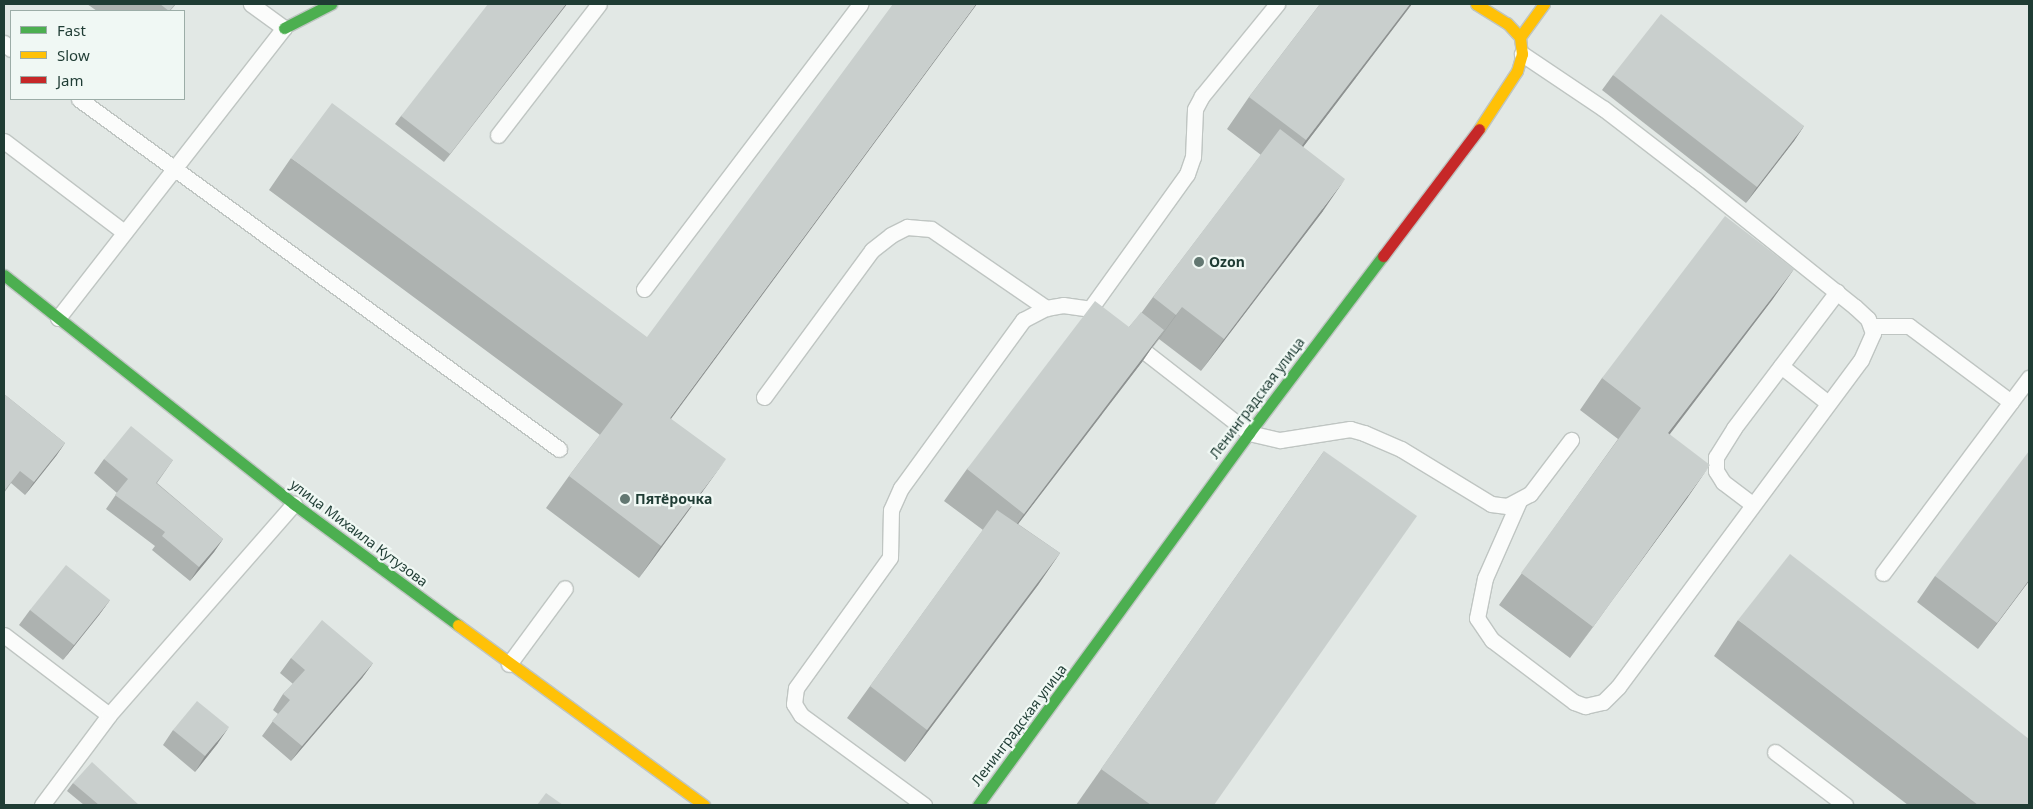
<!DOCTYPE html>
<html>
<head>
<meta charset="utf-8">
<style>
	body { margin:0 }
	#map { position:relative; width:2033px; height:809px; overflow:hidden; background:#e2e8e5; font-family:"Noto Sans",sans-serif }
	div>[style] { position:absolute }
	.roads { filter:drop-shadow(1px 0 #bfc5c2) drop-shadow(-1px 0 #bfc5c2) drop-shadow(0 1px #bfc5c2) drop-shadow(0 -1px #bfc5c2) }
	.lane>* { height:15px; margin:-7.5px; padding:0 7.5px; transform-origin:7.5px; border-radius:7.5px; background:#fbfcfb }
	.fast>* { height:11px; margin:-5.5px; padding:0 5.5px; transform-origin:5.5px; border-radius:5.5px; background:#4caf50 }
	.slow>* { height:11px; margin:-5.5px; padding:0 5.5px; transform-origin:5.5px; border-radius:5.5px; background:#ffc107 }
	.jam>* { height:11px; margin:-5.5px; padding:0 5.5px; transform-origin:5.5px; border-radius:5.5px; background:#c62828 }
	.wall>* { inset:0; background:#adb2b0 }
	.shaded-wall>* { inset:0; background:#8d9190 }
	.building>* { inset:0; background:#c9cfcd }
	.dots>* { width:14px; height:14px; translate:-50% -50%; box-sizing:border-box; border:2px solid #f0f8f4; border-radius:50% }
	span { translate:-50% -50%; white-space:nowrap; text-align:center; line-height:1.15; -webkit-text-stroke:4.5px #f0f8f4; paint-order:stroke }
	.poi-label { font-size:14px; color:#1f3c34; font-weight:700 }
	.left { translate:0 -50%; text-align:left }
	.street-label { font-size:14px; color:#1f3c34 }
	.frame { position:absolute; inset:0; border:5px solid #1f3c34; pointer-events:none }
	.legend { position:absolute; left:10px; top:10px; width:175px; height:90px; box-sizing:border-box; background:#f0f8f4; border:1px solid #9cada7; margin:0; padding:6px 9px; list-style:none; font-size:15px; color:#1f3c34 }
	.legend li { display:flex; align-items:center; gap:10px; height:25px }
	.legend b { width:25px; border:1px solid #9cada7 }
</style>
</head>
<body>
<div id="map">
	<div class="roads">
		<div class="lane">
			<i style="left:4px;top:43px;width:9px;rotate:41deg"></i>
			<i style="left:79px;top:99px;width:594px;rotate:36.1deg"></i>
			<i style="left:498px;top:135px;width:165px;rotate:-52.4deg"></i>
			<i style="left:4px;top:141px;width:151px;rotate:37.2deg"></i>
			<i style="left:644px;top:289px;width:358px;rotate:-52.8deg"></i>
			<i style="left:1090px;top:309px;width:166px;rotate:-54.3deg"></i>
			<i style="left:1187px;top:174px;width:18px;rotate:-71deg"></i>
			<i style="left:1193px;top:157px;width:48px;rotate:-87.6deg"></i>
			<i style="left:1195px;top:109px;width:15px;rotate:-62deg"></i>
			<i style="left:1202px;top:96px;width:119px;rotate:-50.8deg"></i>
			<i style="left:58px;top:318px;width:368px;rotate:-52.1deg"></i>
			<i style="left:284px;top:28px;width:41px;rotate:-144deg"></i>
			<i style="left:1872px;top:326px;width:37px"></i>
			<i style="left:1909px;top:326px;width:127px;rotate:36.7deg"></i>
			<i style="left:1131px;top:341px;width:150px;rotate:37.9deg"></i>
			<i style="left:1249px;top:433px;width:32px;rotate:13deg"></i>
			<i style="left:1280px;top:440px;width:71px;rotate:-8.9deg"></i>
			<i style="left:1350px;top:429px;width:15px;rotate:16deg"></i>
			<i style="left:1364px;top:433px;width:40px;rotate:23.4deg"></i>
			<i style="left:1401px;top:449px;width:105px;rotate:31.4deg"></i>
			<i style="left:1491px;top:504px;width:16px;rotate:7deg"></i>
			<i style="left:1507px;top:506px;width:26px;rotate:-28deg"></i>
			<i style="left:1530px;top:494px;width:68px;rotate:-52.8deg"></i>
			<i style="left:1781px;top:366px;width:60px;rotate:38.2deg"></i>
			<i style="left:764px;top:397px;width:182px;rotate:-53.7deg"></i>
			<i style="left:872px;top:250px;width:24px;rotate:-38deg"></i>
			<i style="left:891px;top:235px;width:18px;rotate:-27deg"></i>
			<i style="left:907px;top:227px;width:24px;rotate:5deg"></i>
			<i style="left:931px;top:229px;width:140px;rotate:34.5deg"></i>
			<i style="left:1519px;top:501px;width:84px;rotate:113.8deg"></i>
			<i style="left:1485px;top:578px;width:41px;rotate:101.3deg"></i>
			<i style="left:1477px;top:618px;width:27px;rotate:56deg"></i>
			<i style="left:1492px;top:640px;width:103px;rotate:37.1deg"></i>
			<i style="left:1574px;top:702px;width:12px;rotate:20deg"></i>
			<i style="left:1585px;top:706px;width:18px;rotate:-13deg"></i>
			<i style="left:1603px;top:702px;width:21px;rotate:-45deg"></i>
			<i style="left:1618px;top:687px;width:407px;rotate:-53.4deg"></i>
			<i style="left:1861px;top:360px;width:30px;rotate:-66deg"></i>
			<i style="left:1873px;top:333px;width:15px;rotate:-110deg"></i>
			<i style="left:1868px;top:319px;width:18px;rotate:-137deg"></i>
			<i style="left:1855px;top:307px;width:205px;rotate:-141.3deg"></i>
			<i style="left:1695px;top:179px;width:115px;rotate:-142.4deg"></i>
			<i style="left:1604px;top:109px;width:99px;rotate:-146.1deg"></i>
			<i style="left:1752px;top:504px;width:36px;rotate:-143deg"></i>
			<i style="left:1723px;top:482px;width:13px;rotate:-122deg"></i>
			<i style="left:1716px;top:471px;width:14px;rotate:-90deg"></i>
			<i style="left:1716px;top:457px;width:34px;rotate:-58deg"></i>
			<i style="left:1734px;top:428px;width:171px;rotate:-52.9deg"></i>
			<i style="left:1883px;top:573px;width:244px;rotate:-53.2deg"></i>
			<i style="left:4px;top:635px;width:132px;rotate:37.3deg"></i>
			<i style="left:509px;top:664px;width:94px;rotate:-53.6deg"></i>
			<i style="left:1775px;top:752px;width:88px;rotate:37.1deg"></i>
			<i style="left:42px;top:805px;width:112px;rotate:-53.3deg"></i>
			<i style="left:109px;top:715px;width:281px;rotate:-48.8deg"></i>
			<i style="left:924px;top:805px;width:152px;rotate:-143.8deg"></i>
			<i style="left:801px;top:715px;width:13px;rotate:-122deg"></i>
			<i style="left:794px;top:704px;width:16px;rotate:-83deg"></i>
			<i style="left:796px;top:688px;width:161px;rotate:-54.3deg"></i>
			<i style="left:890px;top:557px;width:47px;rotate:-88.8deg"></i>
			<i style="left:891px;top:510px;width:24px;rotate:-66deg"></i>
			<i style="left:901px;top:488px;width:208px;rotate:-54deg"></i>
			<i style="left:1023px;top:320px;width:26px;rotate:-28deg"></i>
			<i style="left:1046px;top:308px;width:17px;rotate:-10deg"></i>
			<i style="left:1063px;top:305px;width:27px;rotate:8deg"></i>
			<i style="left:1090px;top:309px;width:19px;rotate:39deg"></i>
		</div>
		<div class="fast">
			<i style="left:284px;top:28px;width:53px;rotate:-27.1deg"></i>
			<i style="left:4px;top:275px;width:370px;rotate:38.3deg"></i>
			<i style="left:294px;top:504px;width:204px;rotate:36.4deg"></i>
			<i style="left:978px;top:805px;width:460px;rotate:-53.9deg"></i>
			<i style="left:1249px;top:433px;width:222px;rotate:-52.9deg"></i>
		</div>
		<div class="slow">
			<i style="left:1476px;top:4px;width:36px;rotate:32deg"></i>
			<i style="left:1507px;top:23px;width:19px;rotate:47deg"></i>
			<i style="left:1479px;top:129px;width:69px;rotate:-56.8deg"></i>
			<i style="left:1517px;top:71px;width:18px;rotate:-74deg"></i>
			<i style="left:1522px;top:54px;width:17px;rotate:-97deg"></i>
			<i style="left:1520px;top:37px;width:41px;rotate:-54deg"></i>
			<i style="left:458px;top:625px;width:305px;rotate:36.2deg"></i>
		</div>
		<div class="jam">
			<i style="left:1383px;top:256px;width:159px;rotate:-52.9deg"></i>
		</div>
	</div>
	<div class="wall">
		<i style="clip-path:polygon(87px 4px,176px 4px,170px 11px,97px 11px)"></i>
		<i style="clip-path:polygon(567px 4px,444px 162px,395px 124px,401px 116px)"></i>
		<i style="clip-path:polygon(1320px 4px,1412px 4px,1303px 147px,1323px 211px,1201px 371px,1159px 339px,1153px 347px,1153px 346px,1142px 362px,1018px 524px,1060px 553px,1038px 585px,905px 762px,847px 718px,983px 530px,944px 501px,967px 469px,1129px 327px,1142px 312px,1153px 297px,1261px 155px,1227px 129px,1249px 97px)"></i>
		<i style="clip-path:polygon(1613px 75px,1804px 126px,1794px 141px,1746px 203px,1602px 90px)"></i>
		<i style="clip-path:polygon(291px 158px,671px 419px,703px 491px,639px 578px,546px 508px,569px 476px,600px 435px,269px 190px)"></i>
		<i style="clip-path:polygon(1794px 269px,1772px 300px,1670px 434px,1688px 497px,1570px 658px,1499px 605px,1618px 439px,1580px 410px,1602px 378px)"></i>
		<i style="clip-path:polygon(4px 394px,65px 443px,56px 456px,25px 495px,11px 483px,4px 493px)"></i>
		<i style="clip-path:polygon(1324px 451px,1214px 805px,1076px 805px)"></i>
		<i style="clip-path:polygon(104px 459px,173px 460px,157px 483px,223px 539px,214px 552px,190px 581px,152px 550px,155px 546px,106px 509px,117px 493px,94px 473px)"></i>
		<i style="clip-path:polygon(1935px 576px,2029px 581px,1978px 649px,1917px 602px)"></i>
		<i style="clip-path:polygon(110px 600px,99px 615px,63px 660px,19px 625px,30px 610px)"></i>
		<i style="clip-path:polygon(1738px 620px,2029px 805px,1908px 805px,1714px 656px)"></i>
		<i style="clip-path:polygon(291px 658px,373px 663px,362px 678px,291px 761px,262px 736px,278px 714px,273px 710px,283px 694px,293px 684px,280px 673px)"></i>
		<i style="clip-path:polygon(173px 730px,218px 743px,195px 772px,163px 745px)"></i>
		<i style="clip-path:polygon(73px 783px,139px 805px,84px 805px,67px 791px)"></i>
	</div>
	<div class="shaded-wall">
		<i style="clip-path:polygon(566px 4px,567px 4px,444px 162px,450px 154px)"></i>
		<i style="clip-path:polygon(976px 4px,977px 4px,648px 450px,670px 418px)"></i>
		<i style="clip-path:polygon(1410px 4px,1412px 4px,1284px 172px,1306px 140px)"></i>
		<i style="clip-path:polygon(1804px 126px,1794px 141px,1746px 203px,1757px 187px)"></i>
		<i style="clip-path:polygon(1345px 179px,1323px 211px,1201px 371px,1224px 339px)"></i>
		<i style="clip-path:polygon(1794px 269px,1772px 300px,1646px 465px,1668px 433px)"></i>
		<i style="clip-path:polygon(1182px 307px,1159px 339px,1153px 347px,1176px 315px)"></i>
		<i style="clip-path:polygon(1164px 330px,1142px 362px,1002px 545px,1024px 514px)"></i>
		<i style="clip-path:polygon(65px 443px,56px 456px,25px 495px,34px 482px)"></i>
		<i style="clip-path:polygon(726px 459px,703px 491px,639px 578px,661px 546px)"></i>
		<i style="clip-path:polygon(1710px 465px,1688px 497px,1570px 658px,1593px 627px)"></i>
		<i style="clip-path:polygon(223px 539px,214px 552px,190px 581px,199px 567px)"></i>
		<i style="clip-path:polygon(1060px 553px,1038px 585px,905px 762px,927px 730px)"></i>
		<i style="clip-path:polygon(2029px 580px,2029px 581px,1978px 649px,1997px 623px)"></i>
		<i style="clip-path:polygon(110px 600px,99px 615px,63px 660px,74px 645px)"></i>
		<i style="clip-path:polygon(373px 663px,362px 678px,291px 761px,302px 746px)"></i>
		<i style="clip-path:polygon(229px 727px,218px 743px,195px 772px,205px 756px)"></i>
	</div>
	<div class="building">
		<i style="clip-path:polygon(160px 4px,175px 4px,169px 11px)"></i>
		<i style="clip-path:polygon(488px 4px,566px 4px,450px 154px,401px 116px)"></i>
		<i style="clip-path:polygon(893px 4px,976px 4px,670px 418px,726px 459px,661px 546px,569px 476px,623px 404px,291px 158px,332px 103px,647px 337px)"></i>
		<i style="clip-path:polygon(1320px 4px,1410px 4px,1306px 140px,1249px 97px)"></i>
		<i style="clip-path:polygon(1661px 14px,1804px 126px,1757px 187px,1613px 75px)"></i>
		<i style="clip-path:polygon(1280px 129px,1345px 179px,1224px 339px,1182px 307px,1176px 315px,1153px 297px)"></i>
		<i style="clip-path:polygon(1725px 216px,1794px 269px,1668px 433px,1710px 465px,1593px 627px,1521px 573px,1641px 408px,1602px 378px)"></i>
		<i style="clip-path:polygon(1095px 301px,1129px 327px,1141px 312px,1164px 330px,1024px 514px,967px 469px)"></i>
		<i style="clip-path:polygon(4px 394px,65px 443px,34px 482px,20px 471px,4px 491px)"></i>
		<i style="clip-path:polygon(131px 426px,173px 460px,156px 483px,223px 539px,199px 567px,162px 536px,165px 532px,115px 495px,128px 479px,104px 459px)"></i>
		<i style="clip-path:polygon(1324px 451px,1417px 516px,1214px 805px,1151px 805px,1101px 769px)"></i>
		<i style="clip-path:polygon(2029px 451px,2029px 580px,1997px 623px,1935px 576px)"></i>
		<i style="clip-path:polygon(997px 510px,1060px 553px,927px 730px,870px 686px)"></i>
		<i style="clip-path:polygon(1790px 554px,2029px 739px,2029px 805px,1978px 805px,1738px 620px)"></i>
		<i style="clip-path:polygon(66px 565px,110px 600px,74px 645px,30px 610px)"></i>
		<i style="clip-path:polygon(322px 620px,373px 663px,302px 746px,272px 721px,290px 700px,283px 694px,305px 670px,291px 658px)"></i>
		<i style="clip-path:polygon(197px 701px,229px 727px,205px 756px,173px 730px)"></i>
		<i style="clip-path:polygon(92px 762px,139px 805px,99px 805px,73px 783px)"></i>
		<i style="clip-path:polygon(546px 793px,563px 805px,537px 805px)"></i>
	</div>
	<div class="dots">
		<i style="left:1199px;top:262px;background:#637872"></i>
		<i style="left:625px;top:499px;background:#637872"></i>
	</div>
	<div class="poi-label">
		<span class="left" style="left:1209px;top:262px">Ozon</span>
		<span class="left" style="left:635px;top:499px">Пятёрочка</span>
	</div>
	<div class="street-label">
		<span style="left:1257px;top:398px;rotate:-53deg">Ленинградская улица</span>
		<span style="left:359px;top:533px;rotate:37deg">улица Михаила Кутузова</span>
		<span style="left:1019px;top:725px;rotate:-53deg">Ленинградская улица</span>
	</div>
	<div class="frame"></div>
	<ul class="legend">
	<li><b style="height:6px;background:#4caf50"></b>Fast</li>
	<li><b style="height:6px;background:#ffc107"></b>Slow</li>
	<li><b style="height:6px;background:#c62828"></b>Jam</li>
	</ul>
</div>
</body>
</html>
